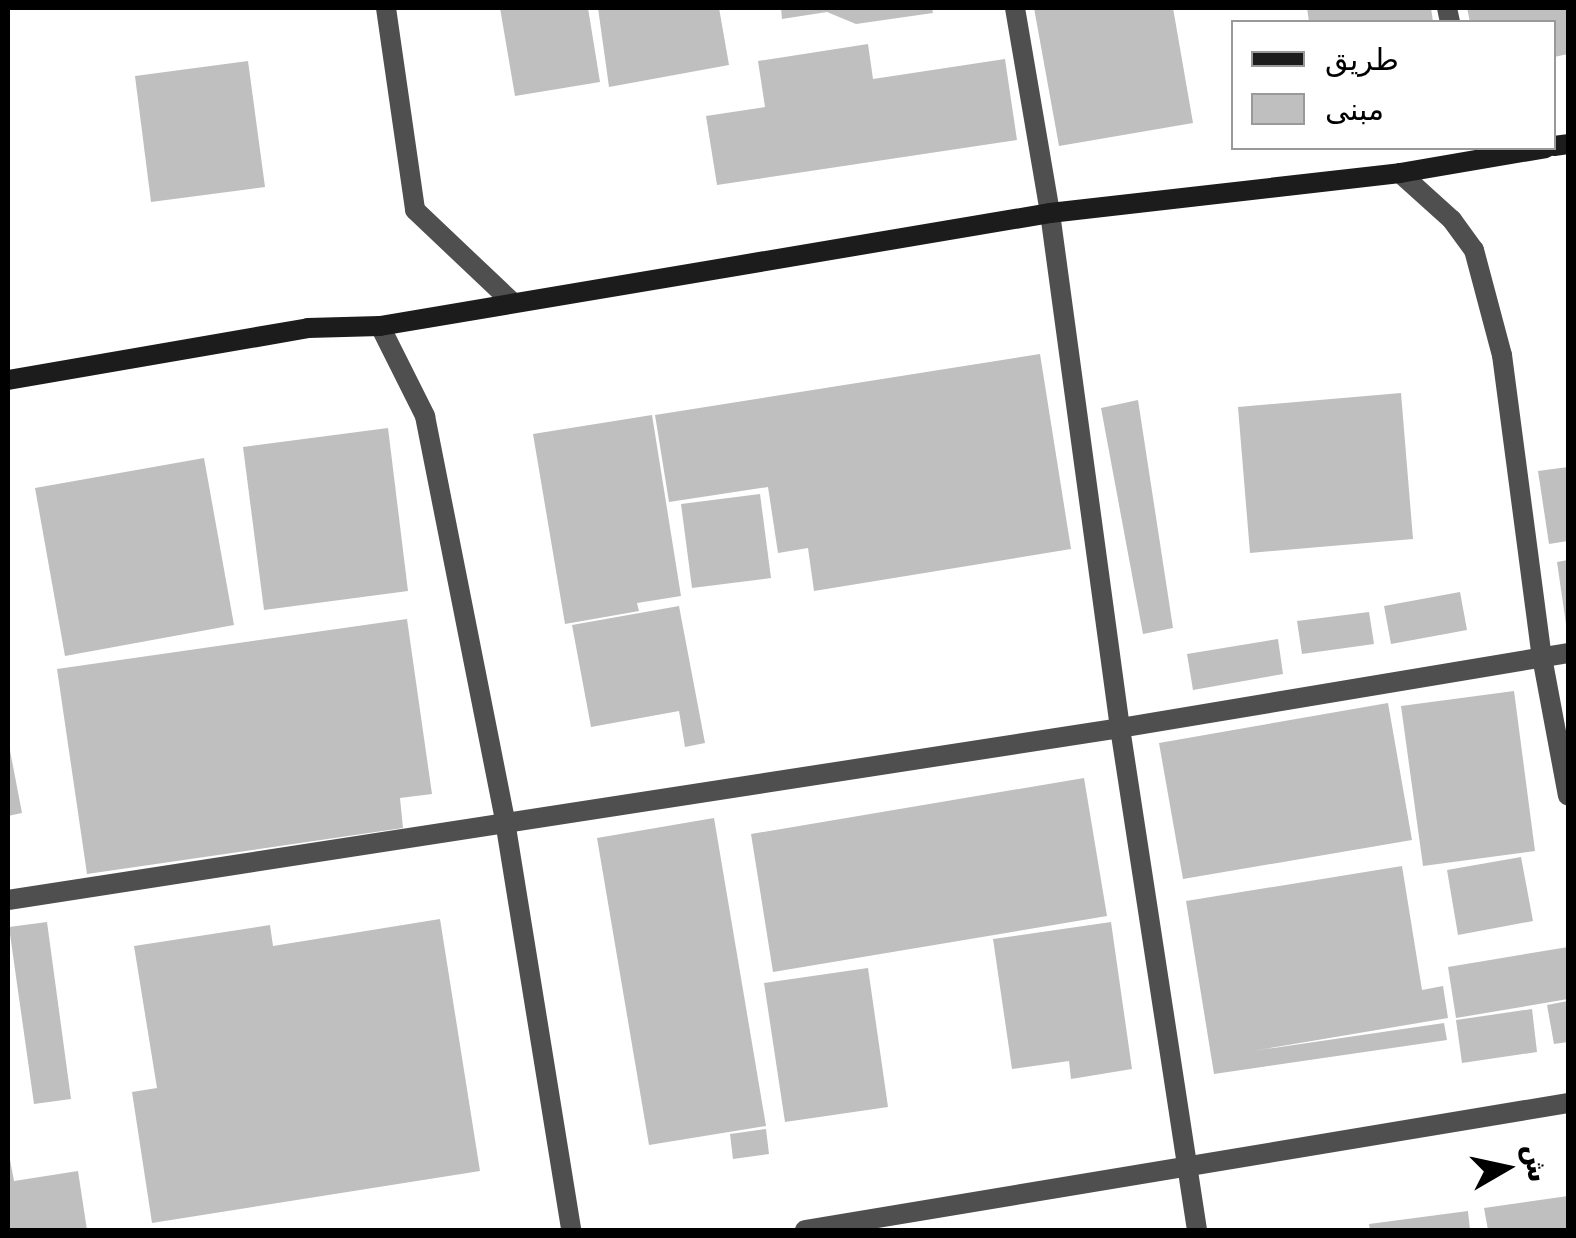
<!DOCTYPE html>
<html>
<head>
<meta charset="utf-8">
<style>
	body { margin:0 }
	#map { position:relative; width:1576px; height:1238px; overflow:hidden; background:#fff; font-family:"DejaVu Sans",Cairo,sans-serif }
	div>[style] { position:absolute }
	.building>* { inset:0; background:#bfbfbf }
	.street>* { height:20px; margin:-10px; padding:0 10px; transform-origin:10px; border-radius:10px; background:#4f4f4f }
	.secondary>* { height:20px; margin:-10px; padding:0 10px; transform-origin:10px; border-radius:10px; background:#1c1c1c }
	span { translate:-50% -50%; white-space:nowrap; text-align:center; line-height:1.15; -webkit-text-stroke:8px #fff; paint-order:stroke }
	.frame { position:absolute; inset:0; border:10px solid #000; pointer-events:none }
	.legend { position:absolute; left:1231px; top:20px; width:325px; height:130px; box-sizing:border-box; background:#fff; border:2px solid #999; margin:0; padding:12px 18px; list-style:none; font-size:30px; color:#000 }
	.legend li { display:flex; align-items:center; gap:20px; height:50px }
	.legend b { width:50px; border:2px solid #999 }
	.north { position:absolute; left:1456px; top:1118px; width:100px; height:100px; -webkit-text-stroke:8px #fff; paint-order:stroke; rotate:81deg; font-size:28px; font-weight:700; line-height:40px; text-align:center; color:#000 }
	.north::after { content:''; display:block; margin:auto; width:35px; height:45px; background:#000; clip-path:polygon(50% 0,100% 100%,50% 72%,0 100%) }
</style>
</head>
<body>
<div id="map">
	<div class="building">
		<i style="clip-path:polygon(500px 8px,588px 8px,600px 82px,515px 96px)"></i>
		<i style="clip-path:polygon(598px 8px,719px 8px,729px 65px,609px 87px)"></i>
		<i style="clip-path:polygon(781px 8px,932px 8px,933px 13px,856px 24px,827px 12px,782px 19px)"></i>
		<i style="clip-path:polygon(1034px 8px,1173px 8px,1193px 123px,1059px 146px)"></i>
		<i style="clip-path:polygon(1307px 8px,1431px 8px,1433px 22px,1309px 22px)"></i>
		<i style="clip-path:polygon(1467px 8px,1568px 8px,1568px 54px,1554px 57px,1554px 22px,1470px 22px)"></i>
		<i style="clip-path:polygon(868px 44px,873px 79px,1005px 59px,1017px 140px,717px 185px,706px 116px,765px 107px,758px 61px)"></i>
		<i style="clip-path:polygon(248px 61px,265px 187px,151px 202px,135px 76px)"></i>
		<i style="clip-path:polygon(1040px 354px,1071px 549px,814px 591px,808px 548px,778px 553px,768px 487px,669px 502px,655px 415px)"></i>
		<i style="clip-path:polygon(1401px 393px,1413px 539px,1250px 553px,1238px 407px)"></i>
		<i style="clip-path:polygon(1138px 400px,1173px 628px,1143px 634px,1101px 408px)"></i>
		<i style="clip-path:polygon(652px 415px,681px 596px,637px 603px,639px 611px,565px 624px,533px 434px)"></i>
		<i style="clip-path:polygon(388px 428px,408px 591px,264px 610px,243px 447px)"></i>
		<i style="clip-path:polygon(204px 458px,234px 625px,65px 656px,35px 488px)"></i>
		<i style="clip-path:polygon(1568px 467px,1568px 541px,1549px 544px,1538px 471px)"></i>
		<i style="clip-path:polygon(760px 494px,771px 578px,692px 588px,681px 504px)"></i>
		<i style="clip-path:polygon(1568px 560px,1568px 624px,1566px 624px,1557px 562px)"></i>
		<i style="clip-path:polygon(1460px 592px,1467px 630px,1391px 644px,1384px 606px)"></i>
		<i style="clip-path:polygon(679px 606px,705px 743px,685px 747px,679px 711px,591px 727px,572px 625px)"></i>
		<i style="clip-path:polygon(1369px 612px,1374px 644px,1302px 654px,1297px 621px)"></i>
		<i style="clip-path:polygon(407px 619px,432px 794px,400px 798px,403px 828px,87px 874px,57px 669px)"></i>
		<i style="clip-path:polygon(1278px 639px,1283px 674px,1193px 690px,1187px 654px)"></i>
		<i style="clip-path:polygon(1514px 691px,1535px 851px,1423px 866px,1401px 706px)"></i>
		<i style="clip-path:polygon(1388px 703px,1412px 840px,1183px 879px,1159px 743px)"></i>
		<i style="clip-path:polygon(8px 740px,22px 813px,8px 816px)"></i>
		<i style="clip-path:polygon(1084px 778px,1107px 916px,773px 972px,751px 834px)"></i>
		<i style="clip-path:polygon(714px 818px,766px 1126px,649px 1145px,597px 838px)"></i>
		<i style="clip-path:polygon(1521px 857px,1533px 921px,1458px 935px,1447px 870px)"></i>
		<i style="clip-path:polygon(1402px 866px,1422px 990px,1443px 986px,1448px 1018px,1252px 1051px,1444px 1023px,1447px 1040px,1214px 1074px,1186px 901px)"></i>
		<i style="clip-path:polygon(440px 919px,480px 1171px,152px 1223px,132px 1092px,157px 1088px,134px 946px,270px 925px,273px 946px)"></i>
		<i style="clip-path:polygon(47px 922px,71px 1099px,34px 1104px,9px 927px)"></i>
		<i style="clip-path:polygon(1111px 922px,1132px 1069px,1071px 1079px,1069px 1061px,1012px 1069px,993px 939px)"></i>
		<i style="clip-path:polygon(1568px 947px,1568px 999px,1456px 1018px,1448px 967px)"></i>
		<i style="clip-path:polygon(868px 968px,888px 1107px,785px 1122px,764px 983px)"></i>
		<i style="clip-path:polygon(1568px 1001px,1568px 1042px,1554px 1044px,1547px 1005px)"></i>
		<i style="clip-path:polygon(1532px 1009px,1537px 1052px,1462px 1063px,1456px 1020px)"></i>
		<i style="clip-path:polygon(766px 1129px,769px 1154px,733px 1159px,730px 1134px)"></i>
		<i style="clip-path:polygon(8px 1149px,14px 1181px,78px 1171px,87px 1230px,8px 1230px)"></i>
		<i style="clip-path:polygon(1568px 1196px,1568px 1230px,1488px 1230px,1484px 1208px)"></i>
		<i style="clip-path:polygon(1468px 1211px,1470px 1230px,1370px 1230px,1369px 1224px)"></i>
	</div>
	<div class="street">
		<i style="left:386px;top:8px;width:204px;rotate:81.8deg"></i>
		<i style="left:415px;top:210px;width:132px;rotate:43.5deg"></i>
		<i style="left:1015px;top:8px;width:208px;rotate:80.3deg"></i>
		<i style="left:1050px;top:213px;width:520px;rotate:82.26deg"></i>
		<i style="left:1120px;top:728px;width:508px;rotate:81.28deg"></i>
		<i style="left:1447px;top:8px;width:14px;rotate:78deg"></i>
		<i style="left:1400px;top:173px;width:70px;rotate:42.1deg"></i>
		<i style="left:1452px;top:220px;width:37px;rotate:54deg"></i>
		<i style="left:1474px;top:250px;width:109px;rotate:75.1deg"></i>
		<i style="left:1502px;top:355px;width:305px;rotate:82.5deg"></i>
		<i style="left:1542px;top:657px;width:141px;rotate:79.4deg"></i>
		<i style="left:380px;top:326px;width:101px;rotate:63.4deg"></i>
		<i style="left:425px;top:416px;width:413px;rotate:78.8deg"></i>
		<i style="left:505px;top:821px;width:414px;rotate:80.8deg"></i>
		<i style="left:8px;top:900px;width:1125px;rotate:-8.79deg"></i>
		<i style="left:1120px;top:728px;width:454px;rotate:-9.5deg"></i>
		<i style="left:805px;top:1230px;width:773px;rotate:-9.45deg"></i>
	</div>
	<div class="secondary">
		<i style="left:1554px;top:146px;width:14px;rotate:-8deg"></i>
		<i style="left:8px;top:380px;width:304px;rotate:-9.8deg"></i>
		<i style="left:308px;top:328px;width:72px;rotate:-1.6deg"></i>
		<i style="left:380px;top:326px;width:679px;rotate:-9.57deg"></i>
		<i style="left:1050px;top:213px;width:352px;rotate:-6.5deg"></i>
		<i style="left:1400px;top:173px;width:148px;rotate:-9.7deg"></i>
	</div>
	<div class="frame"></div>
	<ul class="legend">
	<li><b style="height:12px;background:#1c1c1c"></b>طريق</li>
	<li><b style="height:28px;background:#bfbfbf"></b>مبنى</li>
	</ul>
	<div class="north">ش</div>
</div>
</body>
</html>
